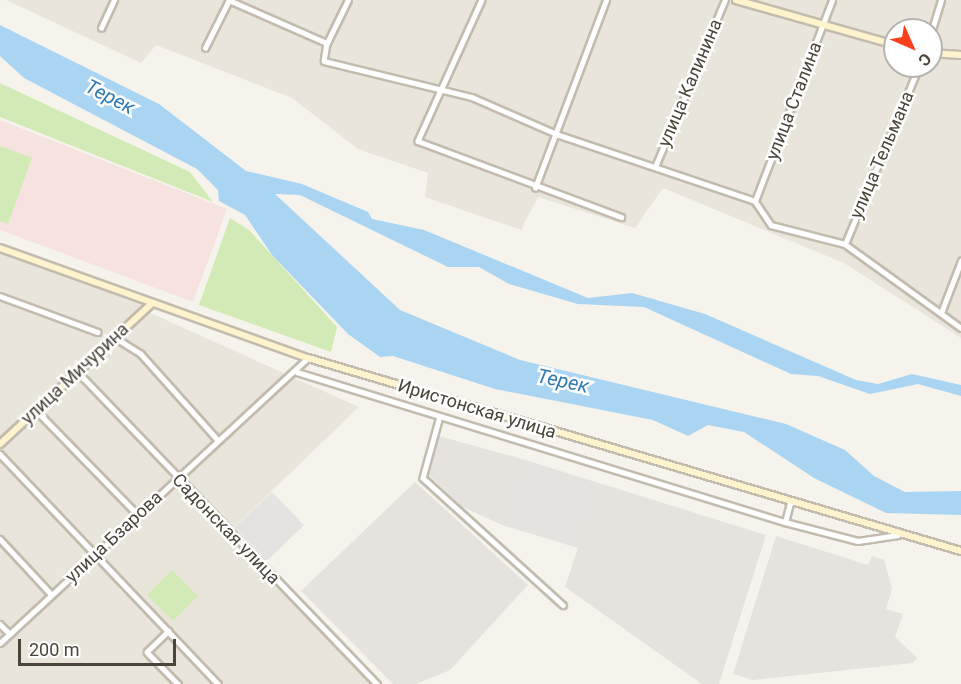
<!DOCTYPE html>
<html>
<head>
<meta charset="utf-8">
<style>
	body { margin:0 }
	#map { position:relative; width:961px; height:684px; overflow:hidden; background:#f6f3ec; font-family:Roboto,sans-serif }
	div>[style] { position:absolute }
	.residential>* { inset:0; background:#eae5da }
	.industrial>* { inset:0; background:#e6e2dd }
	.medical>* { inset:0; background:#f6e3e0 }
	.green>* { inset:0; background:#d2eab5 }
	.parking>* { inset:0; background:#e5e3e0 }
	.water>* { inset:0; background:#a9d4f2 }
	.roads { filter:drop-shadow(2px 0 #c2bbae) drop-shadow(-2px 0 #c2bbae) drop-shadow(0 2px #c2bbae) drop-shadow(0 -2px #c2bbae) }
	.street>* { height:4.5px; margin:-2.25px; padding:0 2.25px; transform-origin:2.25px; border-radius:2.25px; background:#fff }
	.secondary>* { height:6px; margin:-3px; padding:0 3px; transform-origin:3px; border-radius:3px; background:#fff3cd }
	span { translate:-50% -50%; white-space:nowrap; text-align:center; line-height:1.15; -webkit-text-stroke:5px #fff; paint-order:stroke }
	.street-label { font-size:18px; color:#4b4439 }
	.water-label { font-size:20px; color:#2e7ab2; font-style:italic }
	.north { position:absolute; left:883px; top:18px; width:60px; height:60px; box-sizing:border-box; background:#fff; border:2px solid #b7b4b0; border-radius:50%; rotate:135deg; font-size:16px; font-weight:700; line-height:24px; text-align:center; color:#4b4439 }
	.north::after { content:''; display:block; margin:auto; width:21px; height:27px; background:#fc3f1d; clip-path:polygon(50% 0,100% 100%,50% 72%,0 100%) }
	.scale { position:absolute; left:18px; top:639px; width:158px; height:27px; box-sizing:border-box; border:3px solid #4b4439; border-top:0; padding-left:8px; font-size:18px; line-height:21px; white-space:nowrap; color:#4b4439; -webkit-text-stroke:4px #fff; paint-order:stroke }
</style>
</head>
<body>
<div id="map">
	<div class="residential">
		<i style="clip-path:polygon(evenodd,6px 0,961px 0,961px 338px,844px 263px,663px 188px,635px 228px,538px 197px,521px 230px,425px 197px,428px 173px,358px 149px,292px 98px,156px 45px,141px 63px,6px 0,895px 30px,931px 30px,931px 66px,895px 66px,895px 30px)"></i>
		<i style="clip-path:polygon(0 248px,150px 305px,0 444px)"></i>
		<i style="clip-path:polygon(146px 311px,359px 407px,227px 534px,371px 684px,0 684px,0 446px)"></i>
	</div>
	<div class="industrial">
		<i style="clip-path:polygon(439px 436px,522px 459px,502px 525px,461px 506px,427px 473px)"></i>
		<i style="clip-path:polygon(415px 482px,528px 585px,450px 670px,416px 684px,393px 684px,301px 591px)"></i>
		<i style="clip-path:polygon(599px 483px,766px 535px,719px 684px,702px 684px,565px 587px)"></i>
		<i style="clip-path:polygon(776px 536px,868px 565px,872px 556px,884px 560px,892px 589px,886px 609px,903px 614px,895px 637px,917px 658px,913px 663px,753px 680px,733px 674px)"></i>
	</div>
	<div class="medical">
		<i style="clip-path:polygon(0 120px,227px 209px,193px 302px,0 230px)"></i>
	</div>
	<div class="green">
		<i style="clip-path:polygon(0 83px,190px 172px,213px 202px,0 117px)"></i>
		<i style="clip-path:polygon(0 146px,32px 158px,8px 224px,0 221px)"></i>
		<i style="clip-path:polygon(230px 218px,249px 230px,337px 327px,331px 352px,199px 305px)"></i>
		<i style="clip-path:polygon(172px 570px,198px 596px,173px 621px,147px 595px)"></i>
	</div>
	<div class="parking">
		<i style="clip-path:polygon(522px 459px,599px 483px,578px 548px,502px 525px)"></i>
		<i style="clip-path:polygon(272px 492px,304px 525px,267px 561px,235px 527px)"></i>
	</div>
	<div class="water">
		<i style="clip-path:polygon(0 25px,159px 104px,246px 171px,302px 184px,368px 212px,372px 219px,424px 230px,588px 298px,632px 293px,705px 314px,856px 380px,878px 384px,912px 374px,961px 385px,961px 396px,918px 384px,870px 394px,818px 376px,791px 374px,644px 307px,578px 304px,509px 284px,479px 267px,448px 267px,300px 195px,275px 194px,400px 310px,520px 360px,786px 424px,845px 450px,874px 476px,905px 492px,961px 491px,961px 515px,886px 513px,814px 478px,744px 432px,708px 425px,688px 436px,653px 420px,495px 389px,393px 356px,380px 357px,348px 334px,272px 255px,245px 215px,219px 201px,218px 190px,197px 169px,24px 78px,0 56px)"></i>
	</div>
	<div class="roads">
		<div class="street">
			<i style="left:229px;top:0;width:107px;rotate:23.7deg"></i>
			<i style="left:327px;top:43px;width:18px;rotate:99deg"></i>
			<i style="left:324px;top:61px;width:152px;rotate:13.7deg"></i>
			<i style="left:472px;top:97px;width:95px;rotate:23.6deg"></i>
			<i style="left:559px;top:135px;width:207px;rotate:18.6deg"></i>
			<i style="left:755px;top:201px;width:29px;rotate:56deg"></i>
			<i style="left:771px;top:225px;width:76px;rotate:14.4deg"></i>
			<i style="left:845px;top:244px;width:143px;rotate:35.9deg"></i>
			<i style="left:482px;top:0;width:155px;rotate:114.4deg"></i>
			<i style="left:418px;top:141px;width:217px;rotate:20.5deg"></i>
			<i style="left:101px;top:28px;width:31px;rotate:-65deg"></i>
			<i style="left:931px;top:33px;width:34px;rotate:-73deg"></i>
			<i style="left:327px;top:43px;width:48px;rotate:-64deg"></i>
			<i style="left:205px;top:48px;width:54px;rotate:-63.4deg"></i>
			<i style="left:655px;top:167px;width:181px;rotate:-67.3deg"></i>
			<i style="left:535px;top:188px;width:201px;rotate:-69.3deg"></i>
			<i style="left:755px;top:201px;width:215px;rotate:-69deg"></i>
			<i style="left:845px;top:244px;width:193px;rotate:-67.4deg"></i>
			<i style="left:0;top:296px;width:104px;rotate:20.2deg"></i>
			<i style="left:941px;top:313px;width:56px;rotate:-69deg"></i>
			<i style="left:114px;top:337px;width:32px;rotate:32deg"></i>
			<i style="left:141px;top:354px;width:115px;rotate:48.2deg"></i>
			<i style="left:77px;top:371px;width:434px;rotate:46.2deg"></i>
			<i style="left:297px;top:372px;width:511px;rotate:17.09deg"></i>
			<i style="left:785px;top:522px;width:75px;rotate:14.6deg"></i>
			<i style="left:858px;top:541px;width:40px;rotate:-8.5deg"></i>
			<i style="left:36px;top:410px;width:146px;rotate:45.8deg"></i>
			<i style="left:439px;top:420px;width:60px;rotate:105.4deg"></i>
			<i style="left:423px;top:478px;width:189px;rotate:42.2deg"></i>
			<i style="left:0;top:454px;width:317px;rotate:46.5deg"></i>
			<i style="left:785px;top:522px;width:20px;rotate:-75deg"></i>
			<i style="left:0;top:539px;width:76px;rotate:47.1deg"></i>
			<i style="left:0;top:624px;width:14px;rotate:45deg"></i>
			<i style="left:169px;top:631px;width:30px;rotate:136deg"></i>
			<i style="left:147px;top:652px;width:45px;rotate:45.9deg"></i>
			<i style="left:0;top:643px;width:420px;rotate:-42.8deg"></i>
		</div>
		<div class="secondary">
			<i style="left:736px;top:0;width:165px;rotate:15.8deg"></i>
			<i style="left:931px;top:53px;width:30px;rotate:4deg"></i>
			<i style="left:0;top:248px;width:327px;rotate:19.7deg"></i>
			<i style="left:308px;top:358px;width:681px;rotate:16.47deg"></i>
			<i style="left:0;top:444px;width:205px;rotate:-42.8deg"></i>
		</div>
	</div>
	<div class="street-label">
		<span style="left:690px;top:83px;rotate:-67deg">улица Калинина</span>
		<span style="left:794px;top:101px;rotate:-69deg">улица Сталина</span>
		<span style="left:882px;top:155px;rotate:-67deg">улица Тельмана</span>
		<span style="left:75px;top:374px;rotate:-43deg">улица Мичурина</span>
		<span style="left:477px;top:409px;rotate:17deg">Иристонская улица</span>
		<span style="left:226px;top:529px;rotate:46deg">Садонская улица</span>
		<span style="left:114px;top:537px;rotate:-43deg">улица Бзарова</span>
	</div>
	<div class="water-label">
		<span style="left:110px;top:97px;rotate:27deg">Терек</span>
		<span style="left:563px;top:381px;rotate:12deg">Терек</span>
	</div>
	<div class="north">С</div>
	<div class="scale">200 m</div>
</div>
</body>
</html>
